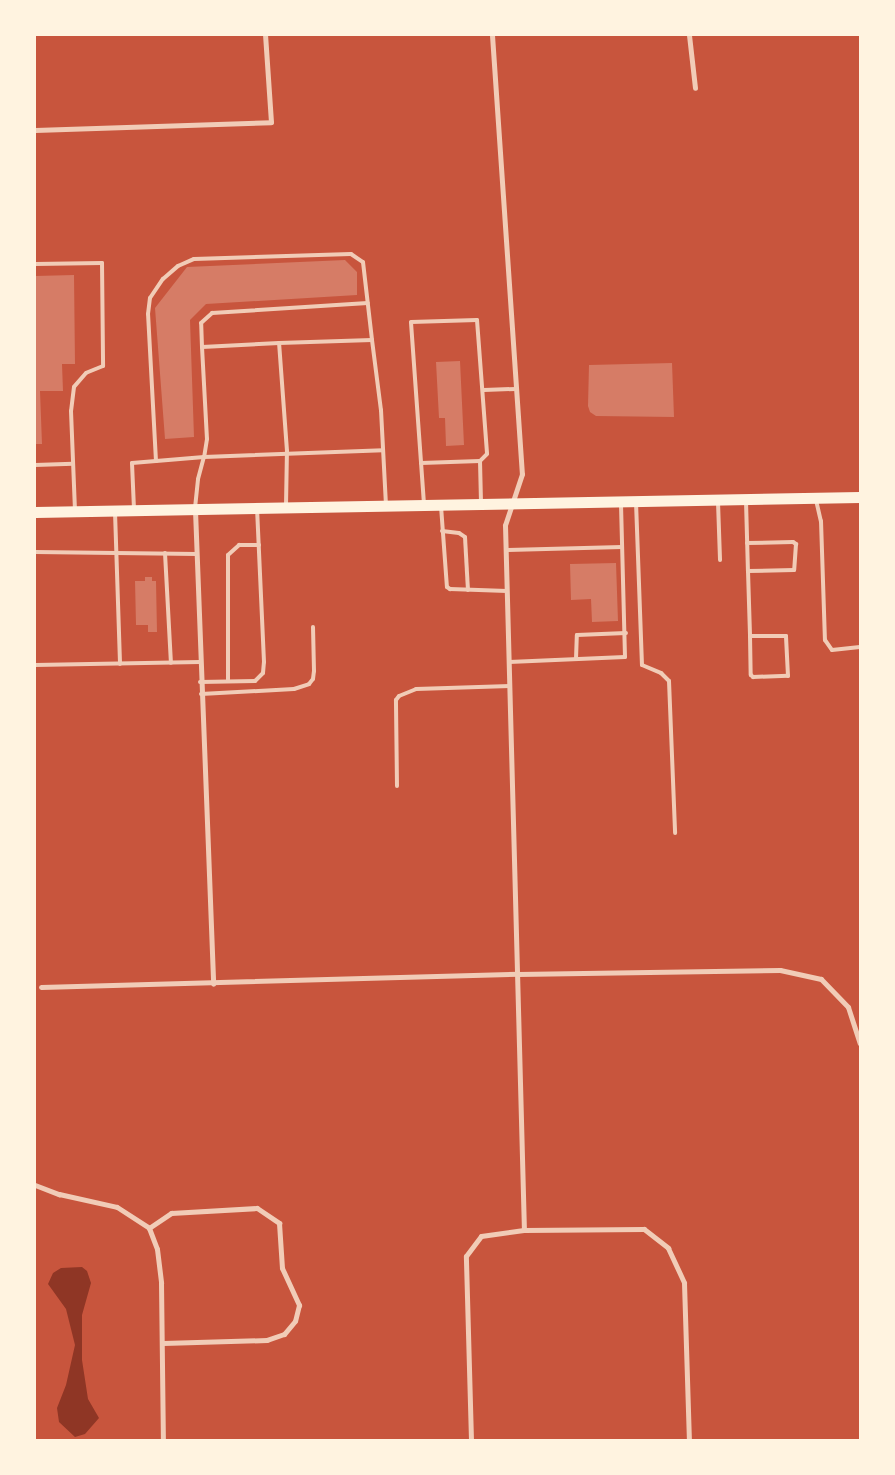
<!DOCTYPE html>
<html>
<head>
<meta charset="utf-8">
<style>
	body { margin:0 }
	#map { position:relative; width:895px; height:1475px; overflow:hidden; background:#c8553d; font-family:"Fira Sans",sans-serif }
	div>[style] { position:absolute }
	.water>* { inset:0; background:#8f3625 }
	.building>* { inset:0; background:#d67c66 }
	.service>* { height:4px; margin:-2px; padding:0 2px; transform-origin:2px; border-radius:2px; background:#f1ccb7 }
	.minor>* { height:5px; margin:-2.5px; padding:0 2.5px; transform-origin:2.5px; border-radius:2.5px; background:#f1ccb7 }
	.primary>* { height:11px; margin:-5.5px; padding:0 5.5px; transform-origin:5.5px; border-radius:5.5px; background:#fff3e0 }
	span { translate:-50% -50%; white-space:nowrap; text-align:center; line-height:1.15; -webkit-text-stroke:4.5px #fff3e0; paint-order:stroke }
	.frame { position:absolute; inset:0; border:36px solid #fff3e0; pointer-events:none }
</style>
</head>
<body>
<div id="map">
	<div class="water">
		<i style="clip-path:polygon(82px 1267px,87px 1271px,91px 1283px,82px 1315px,82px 1360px,88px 1399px,99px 1418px,85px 1434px,75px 1437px,59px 1422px,57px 1408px,66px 1385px,75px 1345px,66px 1309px,48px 1284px,53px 1273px,61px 1268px)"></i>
	</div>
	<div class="building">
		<i style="clip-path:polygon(345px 260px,357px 272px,357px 295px,206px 304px,190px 320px,194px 437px,165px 439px,155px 308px,187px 267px)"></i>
		<i style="clip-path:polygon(74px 275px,75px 364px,62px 364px,63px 391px,40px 391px,42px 444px,35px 444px,35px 276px)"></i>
		<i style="clip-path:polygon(460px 361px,464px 445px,446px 446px,445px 418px,439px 418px,436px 362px)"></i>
		<i style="clip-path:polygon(672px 363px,674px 417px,596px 416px,590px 412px,588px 406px,589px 365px)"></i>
		<i style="clip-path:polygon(616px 563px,618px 621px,592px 622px,591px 599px,571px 600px,570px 564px)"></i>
		<i style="clip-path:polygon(145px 577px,152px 577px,152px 581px,156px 581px,157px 632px,148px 632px,148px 625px,136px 625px,135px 581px,145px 581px)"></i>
	</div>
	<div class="service">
		<i style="left:35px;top:264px;width:67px;rotate:-0.9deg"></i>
		<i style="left:102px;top:263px;width:103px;rotate:89.4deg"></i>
		<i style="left:103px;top:366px;width:18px;rotate:158deg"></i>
		<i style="left:86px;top:373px;width:18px;rotate:131deg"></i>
		<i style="left:74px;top:387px;width:24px;rotate:97deg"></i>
		<i style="left:71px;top:411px;width:99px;rotate:87.7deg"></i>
		<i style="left:279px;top:343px;width:77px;rotate:177deg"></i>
		<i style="left:202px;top:347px;width:92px;rotate:86.9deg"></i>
		<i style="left:207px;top:439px;width:18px;rotate:99deg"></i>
		<i style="left:204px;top:457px;width:179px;rotate:-2.2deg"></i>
		<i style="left:202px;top:347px;width:24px;rotate:-92deg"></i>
		<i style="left:201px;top:323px;width:15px;rotate:-42deg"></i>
		<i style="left:212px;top:313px;width:156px;rotate:-3.7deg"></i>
		<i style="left:484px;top:390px;width:32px;rotate:-2deg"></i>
		<i style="left:421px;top:463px;width:59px;rotate:-1.9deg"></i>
		<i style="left:35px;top:465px;width:38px;rotate:-2deg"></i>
		<i style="left:816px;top:500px;width:22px;rotate:77deg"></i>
		<i style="left:821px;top:521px;width:119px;rotate:88.1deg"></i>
		<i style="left:825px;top:640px;width:12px;rotate:55deg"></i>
		<i style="left:832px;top:650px;width:28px;rotate:-6deg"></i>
		<i style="left:746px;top:501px;width:70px;rotate:88.4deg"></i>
		<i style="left:748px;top:571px;width:65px;rotate:88.2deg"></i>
		<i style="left:750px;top:636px;width:39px;rotate:89deg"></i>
		<i style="left:751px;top:675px;width:3px;rotate:45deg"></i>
		<i style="left:753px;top:677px;width:35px;rotate:-2deg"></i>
		<i style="left:788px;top:676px;width:40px;rotate:-92.9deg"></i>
		<i style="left:786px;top:636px;width:36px;rotate:180deg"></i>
		<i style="left:636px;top:502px;width:163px;rotate:87.9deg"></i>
		<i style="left:642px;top:665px;width:21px;rotate:23deg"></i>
		<i style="left:661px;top:673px;width:11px;rotate:45deg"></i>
		<i style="left:669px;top:681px;width:152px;rotate:87.7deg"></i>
		<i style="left:718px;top:502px;width:58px;rotate:88deg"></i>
		<i style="left:424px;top:504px;width:182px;rotate:-94.1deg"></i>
		<i style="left:411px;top:322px;width:66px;rotate:-1.7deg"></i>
		<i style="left:477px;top:320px;width:134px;rotate:85.7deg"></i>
		<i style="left:487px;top:454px;width:10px;rotate:135deg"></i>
		<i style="left:480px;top:461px;width:42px;rotate:88.6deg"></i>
		<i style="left:286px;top:506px;width:55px;rotate:-89deg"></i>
		<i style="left:287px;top:451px;width:108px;rotate:-94.2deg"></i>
		<i style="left:279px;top:343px;width:93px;rotate:-1.8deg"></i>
		<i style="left:372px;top:340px;width:71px;rotate:82.7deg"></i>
		<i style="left:381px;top:410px;width:95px;rotate:87deg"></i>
		<i style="left:441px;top:506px;width:81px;rotate:85.8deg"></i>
		<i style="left:447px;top:587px;width:4px;rotate:34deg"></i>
		<i style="left:450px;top:589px;width:57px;rotate:2deg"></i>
		<i style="left:195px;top:508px;width:29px;rotate:-84deg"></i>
		<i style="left:198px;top:479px;width:23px;rotate:-75deg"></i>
		<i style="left:204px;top:457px;width:48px;rotate:175.2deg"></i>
		<i style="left:156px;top:461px;width:147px;rotate:-93.1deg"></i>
		<i style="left:148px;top:314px;width:16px;rotate:-83deg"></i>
		<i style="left:150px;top:298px;width:23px;rotate:-56deg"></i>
		<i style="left:163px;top:279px;width:20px;rotate:-41deg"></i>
		<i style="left:178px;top:266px;width:17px;rotate:-24deg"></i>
		<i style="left:194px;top:259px;width:157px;rotate:-1.8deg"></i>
		<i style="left:351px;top:254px;width:14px;rotate:34deg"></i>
		<i style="left:363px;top:262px;width:79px;rotate:83.4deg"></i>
		<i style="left:134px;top:509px;width:46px;rotate:-92.5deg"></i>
		<i style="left:132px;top:463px;width:24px;rotate:-5deg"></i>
		<i style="left:115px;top:512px;width:152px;rotate:88.1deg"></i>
		<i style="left:442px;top:531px;width:17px;rotate:7deg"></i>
		<i style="left:459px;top:533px;width:7px;rotate:34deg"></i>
		<i style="left:465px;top:537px;width:53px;rotate:86.8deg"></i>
		<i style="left:747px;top:543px;width:46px;rotate:-1.2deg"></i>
		<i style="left:793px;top:542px;width:4px;rotate:34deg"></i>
		<i style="left:796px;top:544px;width:26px;rotate:94deg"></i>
		<i style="left:794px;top:570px;width:46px;rotate:178.8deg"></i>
		<i style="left:506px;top:550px;width:116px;rotate:-1.5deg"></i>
		<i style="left:35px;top:552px;width:162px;rotate:0.7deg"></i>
		<i style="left:165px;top:553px;width:110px;rotate:86.9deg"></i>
		<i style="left:576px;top:659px;width:24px;rotate:-88deg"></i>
		<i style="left:577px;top:635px;width:49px;rotate:-2.3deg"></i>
		<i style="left:509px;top:662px;width:116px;rotate:-2.5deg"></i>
		<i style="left:625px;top:657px;width:154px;rotate:-91.5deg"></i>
		<i style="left:35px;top:665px;width:165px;rotate:-1deg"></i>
		<i style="left:228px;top:681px;width:126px;rotate:-90deg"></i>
		<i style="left:228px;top:555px;width:15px;rotate:-42deg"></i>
		<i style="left:239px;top:545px;width:20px"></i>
		<i style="left:200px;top:682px;width:55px;rotate:-1deg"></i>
		<i style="left:255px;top:681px;width:11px;rotate:-45deg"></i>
		<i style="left:263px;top:673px;width:11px;rotate:-85deg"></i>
		<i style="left:264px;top:662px;width:153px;rotate:-92.6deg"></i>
		<i style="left:201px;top:694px;width:93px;rotate:-3.1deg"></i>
		<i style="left:294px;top:689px;width:16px;rotate:-18deg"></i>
		<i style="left:309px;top:684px;width:6px;rotate:-51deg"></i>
		<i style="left:313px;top:679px;width:8px;rotate:-83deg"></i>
		<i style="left:314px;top:671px;width:44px;rotate:-91.3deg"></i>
		<i style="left:397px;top:786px;width:86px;rotate:-90.7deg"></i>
		<i style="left:396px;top:700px;width:5px;rotate:-53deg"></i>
		<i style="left:399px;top:696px;width:18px;rotate:-22deg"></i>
		<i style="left:416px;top:689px;width:94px;rotate:-1.8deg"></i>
	</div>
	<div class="minor">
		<i style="left:492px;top:35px;width:440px;rotate:86.1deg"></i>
		<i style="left:522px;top:474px;width:54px;rotate:108.4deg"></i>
		<i style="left:505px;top:525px;width:705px;rotate:88.46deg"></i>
		<i style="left:689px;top:35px;width:53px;rotate:83.5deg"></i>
		<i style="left:35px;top:130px;width:236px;rotate:-1.9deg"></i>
		<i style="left:271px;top:122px;width:87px;rotate:-93.9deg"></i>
		<i style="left:195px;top:510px;width:474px;rotate:87.8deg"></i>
		<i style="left:41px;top:987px;width:477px;rotate:-1.6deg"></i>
		<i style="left:518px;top:974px;width:262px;rotate:-0.9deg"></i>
		<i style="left:780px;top:970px;width:42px;rotate:12.4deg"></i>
		<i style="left:821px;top:979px;width:39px;rotate:46deg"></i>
		<i style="left:848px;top:1007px;width:38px;rotate:72deg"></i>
		<i style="left:35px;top:1185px;width:26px;rotate:21deg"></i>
		<i style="left:59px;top:1194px;width:59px;rotate:12.6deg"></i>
		<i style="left:117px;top:1207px;width:38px;rotate:33deg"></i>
		<i style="left:149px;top:1228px;width:22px;rotate:69deg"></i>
		<i style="left:157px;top:1249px;width:34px;rotate:83deg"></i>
		<i style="left:161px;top:1283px;width:157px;rotate:89.3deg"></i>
		<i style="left:149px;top:1228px;width:27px;rotate:-34deg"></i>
		<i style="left:171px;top:1213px;width:86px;rotate:-3.3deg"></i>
		<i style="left:257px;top:1208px;width:27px;rotate:34deg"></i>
		<i style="left:279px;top:1223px;width:45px;rotate:86.2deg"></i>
		<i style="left:282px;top:1268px;width:41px;rotate:65.3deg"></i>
		<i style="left:299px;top:1305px;width:16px;rotate:104deg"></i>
		<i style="left:295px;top:1321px;width:17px;rotate:130deg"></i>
		<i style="left:284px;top:1334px;width:18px;rotate:161deg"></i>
		<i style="left:267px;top:1340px;width:104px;rotate:178.3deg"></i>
		<i style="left:471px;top:1440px;width:184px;rotate:-91.6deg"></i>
		<i style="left:466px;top:1256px;width:25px;rotate:-53deg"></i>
		<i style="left:481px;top:1236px;width:43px;rotate:-7.9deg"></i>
		<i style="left:524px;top:1230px;width:120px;rotate:-0.5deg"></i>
		<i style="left:644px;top:1229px;width:31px;rotate:38deg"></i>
		<i style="left:668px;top:1248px;width:38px;rotate:65deg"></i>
		<i style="left:684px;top:1283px;width:157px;rotate:88.2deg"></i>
	</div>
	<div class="primary">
		<i style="left:35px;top:512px;width:825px;rotate:-1.04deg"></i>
	</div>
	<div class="frame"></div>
</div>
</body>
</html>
